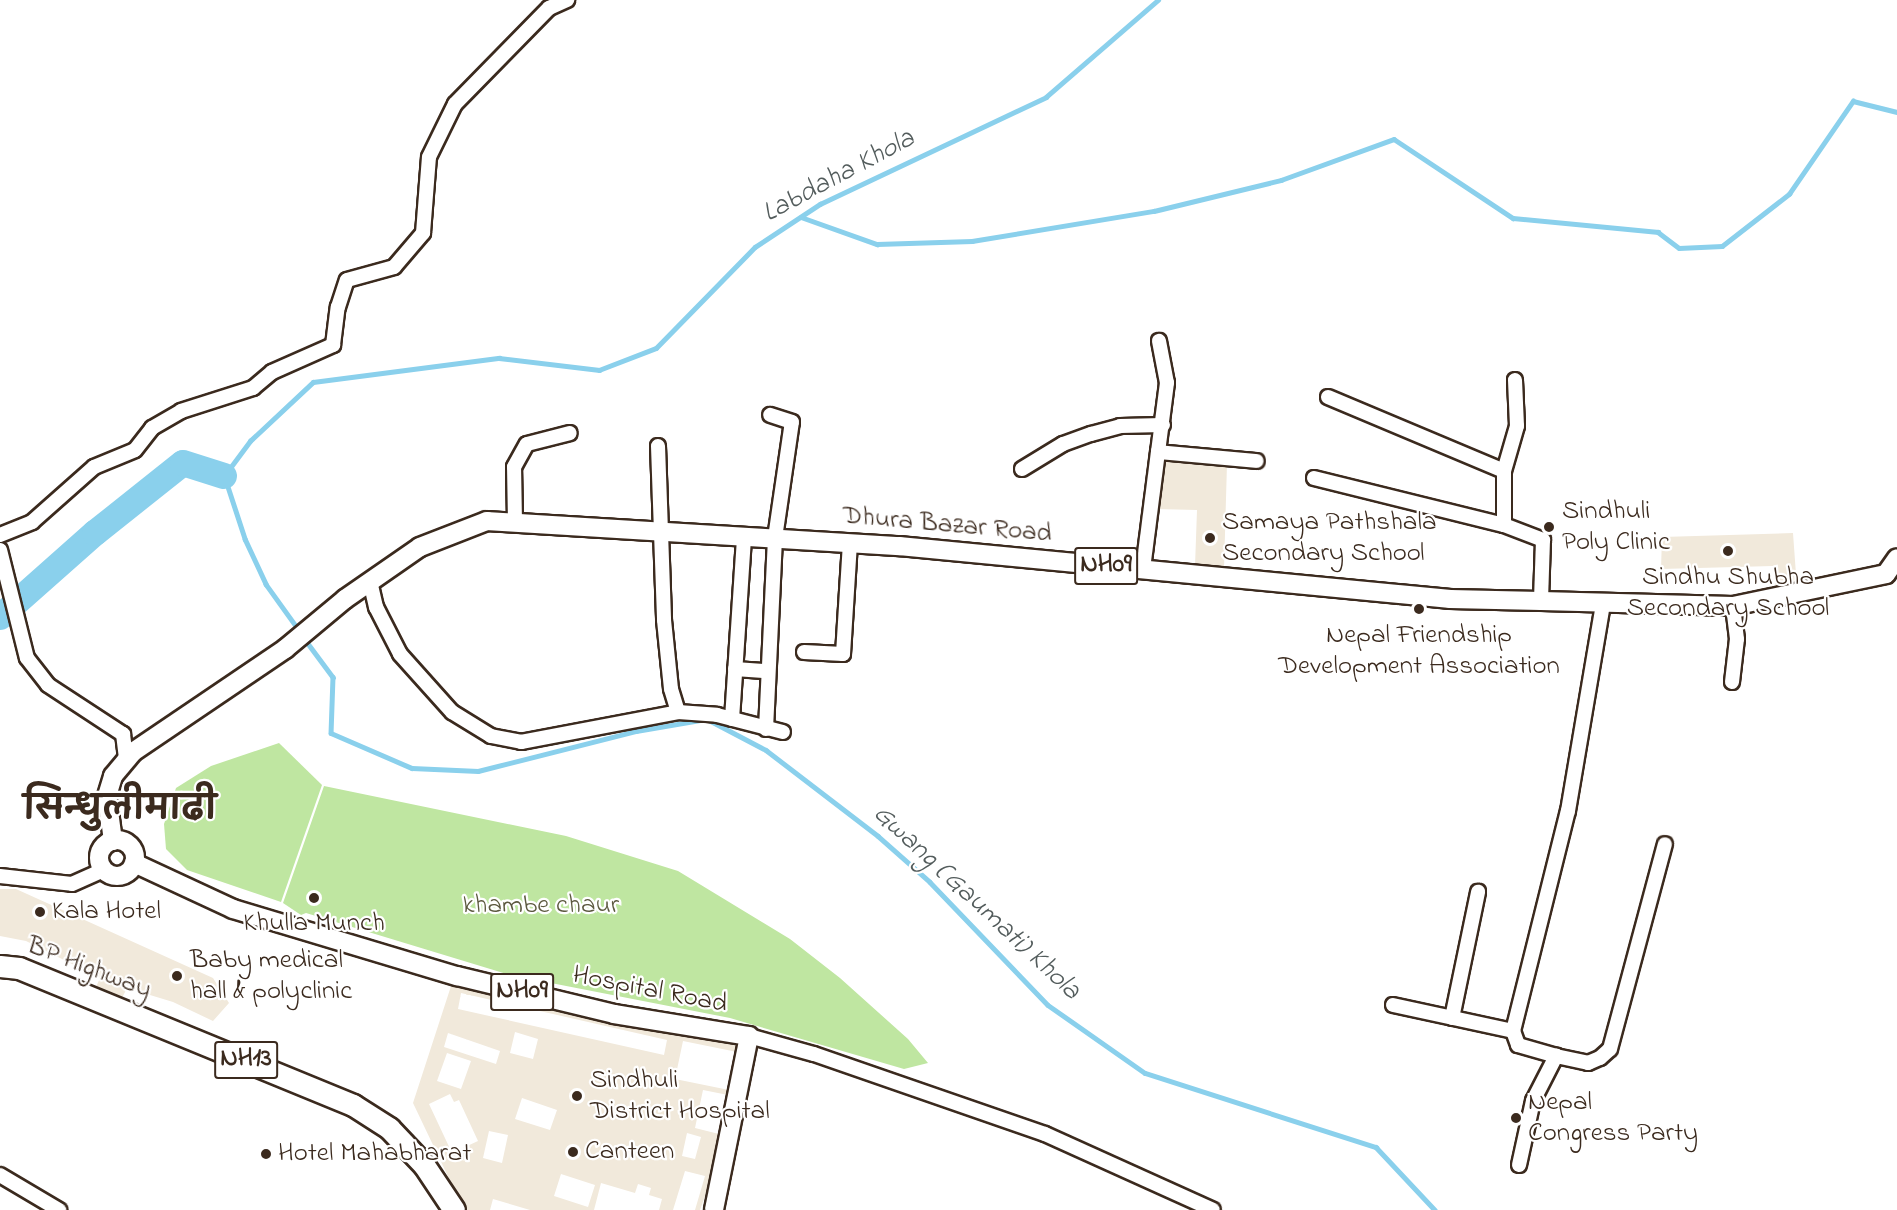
<!DOCTYPE html>
<html>
<head>
<meta charset="utf-8">
<style>
	body { margin:0 }
	#map { position:relative; width:1897px; height:1210px; overflow:hidden; background:#fff; font-family:"Indie Flower","Playpen Sans Deva",sans-serif }
	div>[style] { position:absolute }
	.built>* { inset:0; background:#f1e9db }
	.green>* { inset:0; background:#bfe6a1 }
	.stream>* { height:4.5px; margin:-2.25px; padding:0 2.25px; transform-origin:2.25px; border-radius:2.25px; background:#8ad0ec }
	.river>* { height:26px; margin:-13px; padding:0 13px; transform-origin:13px; border-radius:13px; background:#8ad0ec }
	.roads { filter:drop-shadow(2px 0 #3b2a1e) drop-shadow(-2px 0 #3b2a1e) drop-shadow(0 2px #3b2a1e) drop-shadow(0 -2px #3b2a1e) }
	.minor>* { height:14px; margin:-7px; padding:0 7px; transform-origin:7px; border-radius:7px; background:#fff }
	.major>* { height:18px; margin:-9px; padding:0 9px; transform-origin:9px; border-radius:9px; background:#fff }
	.major>.ring { margin:-9px; padding:0; box-sizing:content-box; background:none; border:18px solid #fff; border-radius:50% }
	.highway>* { height:21px; margin:-10.5px; padding:0 10.5px; transform-origin:10.5px; border-radius:10.5px; background:#fff }
	.dots>* { width:16px; height:16px; translate:-50% -50%; box-sizing:border-box; border:3px solid #fff; border-radius:50% }
	span { translate:-50% -50%; white-space:nowrap; text-align:center; line-height:1.15; -webkit-text-stroke:4.5px #fff; paint-order:stroke }
	.shield-label span { padding:2px 4px; background:#fff; border:2px solid; border-radius:4px; -webkit-text-stroke-width:0 }
	.shield-label { font-size:26px; color:#3b2a1e; font-weight:700 }
	.poi-label { font-size:27px; color:#3b2a1e }
	.left { translate:0 -50%; text-align:left }
	.street-label { font-size:27px; color:#3b2a1e }
	.park-label { font-size:27px; color:#5c593f }
	.water-label { font-size:28px; color:#535c5c; font-style:italic }
	.district-label { font-size:33px; color:#3b2a1e; font-weight:700 }
</style>
</head>
<body>
<div id="map">
	<div class="built">
		<i style="clip-path:polygon(1164px 459px,1227px 464px,1224px 569px,1195px 566px,1197px 510px,1156px 509px)"></i>
		<i style="clip-path:polygon(1793px 533px,1797px 588px,1776px 590px,1773px 566px,1661px 569px,1662px 537px)"></i>
		<i style="clip-path:polygon(0 889px,16px 889px,213px 978px,229px 1003px,213px 1021px,173px 1002px,127px 988px,121px 1000px,96px 987px,100px 978px,26px 941px,0 936px)"></i>
		<i style="clip-path:polygon(evenodd,452px 983px,742px 1047px,719px 1157px,700px 1210px,695px 1210px,705px 1176px,685px 1171px,673px 1210px,659px 1210px,662px 1199px,649px 1195px,651px 1188px,638px 1184px,635px 1193px,601px 1183px,594px 1210px,530px 1210px,493px 1199px,490px 1210px,464px 1210px,413px 1103px,452px 983px,461px 993px,667px 1040px,664px 1055px,458px 1009px,461px 993px,452px 983px,515px 1032px,538px 1039px,533px 1059px,510px 1053px,515px 1032px,452px 983px,448px 1033px,500px 1051px,496px 1064px,444px 1047px,448px 1033px,452px 983px,683px 1041px,737px 1052px,729px 1090px,675px 1079px,683px 1041px,452px 983px,447px 1053px,471px 1061px,461px 1089px,437px 1081px,447px 1053px,452px 983px,703px 1090px,728px 1095px,719px 1134px,695px 1128px,703px 1090px,452px 983px,450px 1094px,454px 1102px,459px 1100px,478px 1141px,452px 1153px,429px 1104px,450px 1094px,452px 983px,522px 1098px,557px 1110px,550px 1130px,515px 1119px,522px 1098px,452px 983px,489px 1131px,508px 1135px,502px 1163px,483px 1158px,489px 1131px,452px 983px,687px 1133px,701px 1137px,695px 1159px,682px 1156px,687px 1133px,452px 983px,561px 1174px,595px 1185px,588px 1207px,554px 1196px,561px 1174px)"></i>
	</div>
	<div class="green">
		<i style="clip-path:polygon(279px 743px,322px 785px,281px 902px,187px 870px,166px 849px,164px 824px,176px 788px,211px 766px)"></i>
		<i style="clip-path:polygon(324px 786px,566px 836px,678px 871px,790px 939px,840px 978px,908px 1039px,928px 1063px,904px 1069px,730px 1018px,510px 975px,306px 913px,301px 915px,283px 903px)"></i>
	</div>
	<div class="stream">
		<i style="left:801px;top:217px;width:81px;rotate:19.6deg"></i>
		<i style="left:877px;top:244px;width:95px;rotate:-1.8deg"></i>
		<i style="left:972px;top:241px;width:184px;rotate:-9.4deg"></i>
		<i style="left:1154px;top:211px;width:131px;rotate:-13.7deg"></i>
		<i style="left:1281px;top:180px;width:120px;rotate:-19.9deg"></i>
		<i style="left:1394px;top:139px;width:143px;rotate:33.6deg"></i>
		<i style="left:1513px;top:218px;width:146px;rotate:5.5deg"></i>
		<i style="left:1658px;top:232px;width:26px;rotate:37deg"></i>
		<i style="left:1679px;top:248px;width:43px;rotate:-2.7deg"></i>
		<i style="left:1722px;top:246px;width:85px;rotate:-37.8deg"></i>
		<i style="left:1789px;top:194px;width:113px;rotate:-55.5deg"></i>
		<i style="left:1853px;top:101px;width:45px;rotate:14deg"></i>
		<i style="left:299px;top:631px;width:57px;rotate:-125.7deg"></i>
		<i style="left:266px;top:585px;width:50px;rotate:-115deg"></i>
		<i style="left:245px;top:540px;width:67px;rotate:-108.2deg"></i>
		<i style="left:224px;top:476px;width:44px;rotate:-53.4deg"></i>
		<i style="left:250px;top:441px;width:86px;rotate:-43.1deg"></i>
		<i style="left:313px;top:382px;width:188px;rotate:-7.4deg"></i>
		<i style="left:499px;top:358px;width:101px;rotate:6.8deg"></i>
		<i style="left:599px;top:370px;width:61px;rotate:-21.1deg"></i>
		<i style="left:656px;top:348px;width:141px;rotate:-45.6deg"></i>
		<i style="left:755px;top:247px;width:78px;rotate:-33.5deg"></i>
		<i style="left:820px;top:204px;width:250px;rotate:-25.3deg"></i>
		<i style="left:1046px;top:97px;width:148px;rotate:-40.9deg"></i>
		<i style="left:304px;top:638px;width:49px;rotate:53.4deg"></i>
		<i style="left:333px;top:677px;width:56px;rotate:92deg"></i>
		<i style="left:331px;top:733px;width:88px;rotate:23.4deg"></i>
		<i style="left:412px;top:768px;width:66px;rotate:2.6deg"></i>
		<i style="left:478px;top:771px;width:163px;rotate:-14.2deg"></i>
		<i style="left:636px;top:731px;width:72px;rotate:-9.6deg"></i>
		<i style="left:707px;top:719px;width:67px;rotate:27.7deg"></i>
		<i style="left:766px;top:750px;width:141px;rotate:37.5deg"></i>
		<i style="left:878px;top:836px;width:69px;rotate:41.5deg"></i>
		<i style="left:930px;top:882px;width:170px;rotate:46.2deg"></i>
		<i style="left:1048px;top:1005px;width:118px;rotate:35deg"></i>
		<i style="left:1145px;top:1073px;width:243px;rotate:17.8deg"></i>
		<i style="left:1376px;top:1147px;width:86px;rotate:46.9deg"></i>
	</div>
	<div class="river">
		<i style="left:0;top:617px;width:127px;rotate:-41.5deg"></i>
		<i style="left:95px;top:533px;width:112px;rotate:-38.5deg"></i>
		<i style="left:183px;top:463px;width:43px;rotate:17.6deg"></i>
	</div>
	<div class="roads">
		<div class="minor">
			<i style="left:1328px;top:397px;width:191px;rotate:22.8deg"></i>
			<i style="left:1504px;top:471px;width:54px;rotate:90deg"></i>
			<i style="left:658px;top:446px;width:174px;rotate:88deg"></i>
			<i style="left:664px;top:620px;width:69px;rotate:84.2deg"></i>
			<i style="left:671px;top:689px;width:24px;rotate:73deg"></i>
			<i style="left:1158px;top:452px;width:70px;rotate:-82.6deg"></i>
			<i style="left:1167px;top:383px;width:43px;rotate:-100.8deg"></i>
			<i style="left:1022px;top:469px;width:48px;rotate:-31.4deg"></i>
			<i style="left:1063px;top:444px;width:30px;rotate:-20deg"></i>
			<i style="left:1091px;top:434px;width:30px;rotate:-15deg"></i>
			<i style="left:1120px;top:426px;width:43px;rotate:-1.3deg"></i>
			<i style="left:1504px;top:471px;width:47px;rotate:-73.9deg"></i>
			<i style="left:1517px;top:426px;width:46px;rotate:-92.5deg"></i>
			<i style="left:1314px;top:478px;width:196px;rotate:13.9deg"></i>
			<i style="left:1504px;top:525px;width:42px;rotate:21deg"></i>
			<i style="left:1543px;top:540px;width:61px;rotate:91.9deg"></i>
			<i style="left:515px;top:522px;width:55px;rotate:-91deg"></i>
			<i style="left:514px;top:467px;width:26px;rotate:-61deg"></i>
			<i style="left:527px;top:444px;width:44px;rotate:-14.3deg"></i>
			<i style="left:0;top:535px;width:35px;rotate:-22deg"></i>
			<i style="left:32px;top:522px;width:83px;rotate:-41.6deg"></i>
			<i style="left:94px;top:467px;width:44px;rotate:-22.5deg"></i>
			<i style="left:135px;top:450px;width:28px;rotate:-52deg"></i>
			<i style="left:152px;top:428px;width:34px;rotate:-30deg"></i>
			<i style="left:181px;top:411px;width:76px;rotate:-17.7deg"></i>
			<i style="left:253px;top:388px;width:25px;rotate:-40deg"></i>
			<i style="left:272px;top:372px;width:67px;rotate:-23.9deg"></i>
			<i style="left:333px;top:345px;width:38px;rotate:-83deg"></i>
			<i style="left:338px;top:307px;width:28px;rotate:-72deg"></i>
			<i style="left:347px;top:280px;width:49px;rotate:-15.5deg"></i>
			<i style="left:394px;top:267px;width:45px;rotate:-49.5deg"></i>
			<i style="left:423px;top:233px;width:76px;rotate:-85.5deg"></i>
			<i style="left:429px;top:157px;width:59px;rotate:-63.9deg"></i>
			<i style="left:455px;top:104px;width:134px;rotate:-45.6deg"></i>
			<i style="left:549px;top:8px;width:20px;rotate:-24deg"></i>
			<i style="left:0;top:550px;width:111px;rotate:76deg"></i>
			<i style="left:27px;top:658px;width:34px;rotate:52deg"></i>
			<i style="left:48px;top:685px;width:90px;rotate:33.2deg"></i>
			<i style="left:123px;top:734px;width:25px;rotate:83deg"></i>
			<i style="left:1143px;top:569px;width:118px;rotate:-82.7deg"></i>
			<i style="left:1158px;top:452px;width:99px;rotate:5.2deg"></i>
			<i style="left:370px;top:581px;width:27px;rotate:77deg"></i>
			<i style="left:376px;top:607px;width:53px;rotate:62.9deg"></i>
			<i style="left:400px;top:654px;width:78px;rotate:48.1deg"></i>
			<i style="left:452px;top:712px;width:46px;rotate:31.6deg"></i>
			<i style="left:491px;top:736px;width:31px;rotate:11deg"></i>
			<i style="left:521px;top:742px;width:160px;rotate:-10.8deg"></i>
			<i style="left:678px;top:712px;width:39px;rotate:4deg"></i>
			<i style="left:717px;top:715px;width:68px;rotate:14.4deg"></i>
			<i style="left:804px;top:652px;width:39px;rotate:3deg"></i>
			<i style="left:843px;top:654px;width:111px;rotate:-86.4deg"></i>
			<i style="left:735px;top:669px;width:32px;rotate:4deg"></i>
			<i style="left:1732px;top:682px;width:43px;rotate:-83.4deg"></i>
			<i style="left:1737px;top:639px;width:33px;rotate:-97deg"></i>
			<i style="left:732px;top:719px;width:183px;rotate:-86.2deg"></i>
			<i style="left:766px;top:729px;width:191px;rotate:-87.3deg"></i>
			<i style="left:775px;top:538px;width:117px;rotate:-81.7deg"></i>
			<i style="left:792px;top:422px;width:23px;rotate:-162deg"></i>
			<i style="left:0;top:876px;width:72px;rotate:6.3deg"></i>
			<i style="left:72px;top:884px;width:35px;rotate:-24deg"></i>
			<i style="left:1393px;top:1005px;width:123px;rotate:12.2deg"></i>
			<i style="left:1513px;top:1031px;width:15px;rotate:70deg"></i>
			<i style="left:1518px;top:1045px;width:40px;rotate:16deg"></i>
			<i style="left:1556px;top:1056px;width:33px;rotate:12deg"></i>
			<i style="left:1588px;top:1063px;width:13px;rotate:-23deg"></i>
			<i style="left:1600px;top:1058px;width:13px;rotate:-42deg"></i>
			<i style="left:1610px;top:1049px;width:212px;rotate:-75deg"></i>
			<i style="left:1452px;top:1018px;width:129px;rotate:-78.3deg"></i>
			<i style="left:1513px;top:1031px;width:227px;rotate:-76deg"></i>
			<i style="left:1568px;top:811px;width:211px;rotate:-80.4deg"></i>
			<i style="left:749px;top:1036px;width:67px;rotate:15.5deg"></i>
			<i style="left:814px;top:1054px;width:244px;rotate:19.1deg"></i>
			<i style="left:1045px;top:1134px;width:184px;rotate:24.3deg"></i>
			<i style="left:1519px;top:1165px;width:66px;rotate:-77.7deg"></i>
			<i style="left:1533px;top:1101px;width:51px;rotate:-62.9deg"></i>
			<i style="left:0;top:1175px;width:69px;rotate:30.7deg"></i>
		</div>
		<div class="major">
			<i class="ring" style="left:99px;top:840px;width:18px;height:18px"></i>
			<i style="left:113px;top:841px;width:45px;rotate:-97.6deg"></i>
			<i style="left:107px;top:796px;width:21px;rotate:-73deg"></i>
			<i style="left:113px;top:776px;width:31px;rotate:-50deg"></i>
			<i style="left:133px;top:752px;width:184px;rotate:-34.1deg"></i>
			<i style="left:285px;top:649px;width:78px;rotate:-39.8deg"></i>
			<i style="left:345px;top:599px;width:91px;rotate:-34.7deg"></i>
			<i style="left:420px;top:547px;width:72px;rotate:-21.2deg"></i>
			<i style="left:487px;top:521px;width:413px;rotate:3.5deg"></i>
			<i style="left:899px;top:546px;width:554px;rotate:5.49deg"></i>
			<i style="left:1450px;top:599px;width:91px;rotate:1.3deg"></i>
			<i style="left:1541px;top:601px;width:192px;rotate:1.5deg"></i>
			<i style="left:1733px;top:606px;width:156px;rotate:-11.8deg"></i>
			<i style="left:1886px;top:574px;width:19px;rotate:-55deg"></i>
			<i style="left:134px;top:863px;width:109px;rotate:24.9deg"></i>
			<i style="left:233px;top:909px;width:234px;rotate:16.7deg"></i>
			<i style="left:457px;top:976px;width:162px;rotate:13.6deg"></i>
			<i style="left:614px;top:1014px;width:137px;rotate:9.3deg"></i>
			<i style="left:749px;top:1036px;width:177px;rotate:101.4deg"></i>
		</div>
		<div class="highway">
			<i style="left:0;top:966px;width:19px;rotate:6deg"></i>
			<i style="left:19px;top:968px;width:361px;rotate:22.3deg"></i>
			<i style="left:353px;top:1105px;width:43px;rotate:32.6deg"></i>
			<i style="left:389px;top:1128px;width:51px;rotate:46.6deg"></i>
			<i style="left:424px;top:1165px;width:54px;rotate:56.3deg"></i>
		</div>
	</div>
	<div class="dots">
		<i style="left:1549px;top:527px;background:#3b2a1e"></i>
		<i style="left:1210px;top:538px;background:#3b2a1e"></i>
		<i style="left:1728px;top:551px;background:#3b2a1e"></i>
		<i style="left:1419px;top:609px;background:#3b2a1e"></i>
		<i style="left:314px;top:898px;background:#3b2a1e"></i>
		<i style="left:40px;top:912px;background:#3b2a1e"></i>
		<i style="left:177px;top:976px;background:#3b2a1e"></i>
		<i style="left:577px;top:1096px;background:#3b2a1e"></i>
		<i style="left:1516px;top:1118px;background:#3b2a1e"></i>
		<i style="left:573px;top:1152px;background:#3b2a1e"></i>
		<i style="left:266px;top:1154px;background:#3b2a1e"></i>
	</div>
	<div class="shield-label">
		<span style="left:1106px;top:566px">NH09</span>
		<span style="left:522px;top:992px">NH09</span>
		<span style="left:246px;top:1060px">NH13</span>
	</div>
	<div class="poi-label">
		<span class="left" style="left:1562px;top:527px">Sindhuli<br>Poly Clinic</span>
		<span class="left" style="left:1222px;top:538px">Samaya Pathshala<br>Secondary School</span>
		<span style="left:1728px;top:593px">Sindhu Shubha<br>Secondary School</span>
		<span style="left:1419px;top:651px">Nepal Friendship<br>Development Association</span>
		<span class="left" style="left:52px;top:912px">Kala Hotel</span>
		<span style="left:314px;top:924px">Khulla Munch</span>
		<span class="left" style="left:190px;top:976px">Baby medical<br>hall &amp; polyclinic</span>
		<span class="left" style="left:590px;top:1096px">Sindhuli<br>District Hospital</span>
		<span class="left" style="left:1528px;top:1118px">Nepal<br>Congress Party</span>
		<span class="left" style="left:585px;top:1152px">Canteen</span>
		<span class="left" style="left:278px;top:1154px">Hotel Mahabharat</span>
	</div>
	<div class="street-label">
		<span style="left:947px;top:525px;rotate:5deg">Dhura Bazar Road</span>
		<span style="left:89px;top:968px;rotate:21deg">BP Highway</span>
		<span style="left:650px;top:990px;rotate:11deg">Hospital Road</span>
	</div>
	<div class="park-label">
		<span style="left:541px;top:906px">khambe chaur</span>
	</div>
	<div class="water-label">
		<span style="left:839px;top:177px;rotate:-28deg">Labdaha Khola</span>
		<span style="left:976px;top:903px;rotate:43deg">Gwang (Gaumati) Khola</span>
	</div>
	<div class="district-label">
		<span style="left:120px;top:811px">सिन्धुलीमाढी</span>
	</div>
</div>
</body>
</html>
